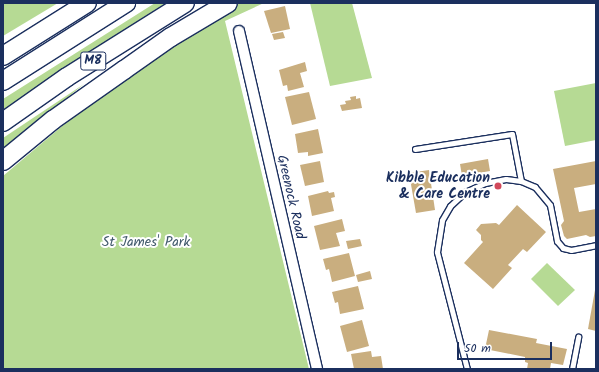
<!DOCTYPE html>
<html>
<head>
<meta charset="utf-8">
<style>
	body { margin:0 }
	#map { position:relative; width:599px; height:372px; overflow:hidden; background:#fff; font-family:Kalam,sans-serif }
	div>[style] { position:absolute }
	.green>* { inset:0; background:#b6da94 }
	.building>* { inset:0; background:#c9ae7f }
	.roads { filter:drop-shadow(1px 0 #1b2f5e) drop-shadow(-1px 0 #1b2f5e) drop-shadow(0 1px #1b2f5e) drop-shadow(0 -1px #1b2f5e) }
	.lane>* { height:5px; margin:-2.5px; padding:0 2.5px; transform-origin:2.5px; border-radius:2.5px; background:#fff }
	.street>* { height:10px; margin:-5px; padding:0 5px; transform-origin:5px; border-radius:5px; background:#fff }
	.highway>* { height:18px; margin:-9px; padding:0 9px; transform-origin:9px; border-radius:9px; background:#fff }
	.dots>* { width:11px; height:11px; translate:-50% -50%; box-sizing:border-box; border:2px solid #fff; border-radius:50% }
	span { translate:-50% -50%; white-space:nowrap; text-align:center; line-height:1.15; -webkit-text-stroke:4px #fff; paint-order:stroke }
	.shield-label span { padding:1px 3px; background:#fff; border:1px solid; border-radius:3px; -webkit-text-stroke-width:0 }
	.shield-label { font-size:13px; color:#1b2f5e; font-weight:700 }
	.poi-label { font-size:14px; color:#1b2f5e; font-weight:700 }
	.right { translate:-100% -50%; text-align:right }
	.street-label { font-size:14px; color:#1b2f5e }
	.park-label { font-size:14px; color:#425a6c }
	.frame { position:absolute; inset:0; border:4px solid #1b2f5e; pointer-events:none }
	.scale { position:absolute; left:457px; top:342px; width:95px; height:18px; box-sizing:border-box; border:2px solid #1b2f5e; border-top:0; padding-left:5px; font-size:12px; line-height:14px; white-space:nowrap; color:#1b2f5e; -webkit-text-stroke:3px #fff; paint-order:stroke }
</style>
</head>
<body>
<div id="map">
	<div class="green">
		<i style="clip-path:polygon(3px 3px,58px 3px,3px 36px)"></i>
		<i style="clip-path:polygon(155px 3px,166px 3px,59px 71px,3px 110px,3px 99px)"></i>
		<i style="clip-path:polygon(240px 3px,264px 3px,225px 21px,309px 369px,3px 369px,3px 176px,93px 100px,194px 29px)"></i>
		<i style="clip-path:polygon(310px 3px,352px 3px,372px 78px,330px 86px)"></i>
		<i style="clip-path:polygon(596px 83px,596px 140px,565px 146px,554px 91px)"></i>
		<i style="clip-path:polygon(84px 84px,3px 150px,3px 138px)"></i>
		<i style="clip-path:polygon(547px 263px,575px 290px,558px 306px,531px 279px)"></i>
	</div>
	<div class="building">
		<i style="clip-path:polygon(285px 6px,290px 29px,271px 33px,264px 11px)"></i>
		<i style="clip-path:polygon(283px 32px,285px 38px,274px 40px,272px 34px)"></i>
		<i style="clip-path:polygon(305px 62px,307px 71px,300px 73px,304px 87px,288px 91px,287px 85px,283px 86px,279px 70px)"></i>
		<i style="clip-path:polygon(309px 92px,316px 119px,292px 125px,285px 97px)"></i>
		<i style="clip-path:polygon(356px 96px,356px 99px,360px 98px,362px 108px,342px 111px,340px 105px,346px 104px,345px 101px,351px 100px,350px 97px)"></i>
		<i style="clip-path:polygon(318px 129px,323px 153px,308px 156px,308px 152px,298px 153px,295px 134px)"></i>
		<i style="clip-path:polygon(488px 159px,490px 171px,462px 176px,460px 164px)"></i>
		<i style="clip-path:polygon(320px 161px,324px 182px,305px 186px,300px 165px)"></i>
		<i style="clip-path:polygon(596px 161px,596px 184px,574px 188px,579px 212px,596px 209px,596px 236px,590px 237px,586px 235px,567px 239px,564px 236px,561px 225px,564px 221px,553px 169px)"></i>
		<i style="clip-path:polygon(429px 170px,435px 210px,416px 213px,409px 173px)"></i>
		<i style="clip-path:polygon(328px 191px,329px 193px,334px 192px,335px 197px,331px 198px,334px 211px,312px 216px,308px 196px)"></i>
		<i style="clip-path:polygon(517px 205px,546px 232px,527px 252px,523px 249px,508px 265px,512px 268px,493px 289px,464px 263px,483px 242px,481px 240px,481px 235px,476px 230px,481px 224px,496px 223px,499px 225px)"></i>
		<i style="clip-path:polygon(342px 219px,345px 231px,336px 233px,340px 246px,320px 250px,314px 226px)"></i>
		<i style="clip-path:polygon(360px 239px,362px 246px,348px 249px,346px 241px)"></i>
		<i style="clip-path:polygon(349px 253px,355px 276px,332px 282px,329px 269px,326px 270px,323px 259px)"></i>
		<i style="clip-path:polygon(370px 271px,372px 279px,358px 282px,356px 275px)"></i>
		<i style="clip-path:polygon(358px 286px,364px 309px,340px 314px,338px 302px,335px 303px,332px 292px)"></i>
		<i style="clip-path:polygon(595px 290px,596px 290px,596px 331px,588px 329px)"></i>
		<i style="clip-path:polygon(362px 320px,369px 346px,347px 352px,340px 326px)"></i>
		<i style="clip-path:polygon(489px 330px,537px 339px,536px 343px,567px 349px,563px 365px,551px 363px,550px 369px,527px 369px,528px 363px,525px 362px,525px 357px,485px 349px)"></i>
		<i style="clip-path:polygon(371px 351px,372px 357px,381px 356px,383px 369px,354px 369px,351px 354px)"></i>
	</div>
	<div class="roads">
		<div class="lane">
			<i style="left:415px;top:149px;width:98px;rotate:-8.8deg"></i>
			<i style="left:512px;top:134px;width:48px;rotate:79.2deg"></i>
			<i style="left:467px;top:369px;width:121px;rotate:-104.4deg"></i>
			<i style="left:437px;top:252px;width:32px;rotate:-81deg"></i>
			<i style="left:442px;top:220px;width:16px;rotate:-60deg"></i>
			<i style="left:450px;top:206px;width:21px;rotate:-43deg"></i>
			<i style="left:465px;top:192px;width:22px;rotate:-24deg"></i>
			<i style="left:485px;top:183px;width:21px;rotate:-11deg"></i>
			<i style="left:506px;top:179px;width:15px;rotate:8deg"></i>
			<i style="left:521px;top:181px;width:15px;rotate:23deg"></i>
			<i style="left:535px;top:187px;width:23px;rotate:50deg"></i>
			<i style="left:550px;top:205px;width:37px;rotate:79deg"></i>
			<i style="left:557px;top:241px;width:9px;rotate:49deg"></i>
			<i style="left:563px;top:248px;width:8px;rotate:14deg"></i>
			<i style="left:571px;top:250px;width:25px;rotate:-11deg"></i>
			<i style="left:572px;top:369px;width:33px;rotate:-79deg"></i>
		</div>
		<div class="street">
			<i style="left:239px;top:31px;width:347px;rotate:77deg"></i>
		</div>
		<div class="highway">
			<i style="left:3px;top:56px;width:99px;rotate:-32.2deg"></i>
			<i style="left:3px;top:81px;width:146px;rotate:-32.4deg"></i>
			<i style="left:3px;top:122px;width:78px;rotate:-35.1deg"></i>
			<i style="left:67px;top:77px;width:139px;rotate:-32.1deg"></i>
			<i style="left:3px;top:161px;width:65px;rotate:-39.4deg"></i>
			<i style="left:53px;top:120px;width:87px;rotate:-35.2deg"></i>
			<i style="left:124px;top:70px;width:57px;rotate:-35.1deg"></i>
			<i style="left:171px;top:37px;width:66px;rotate:-30.8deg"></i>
		</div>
	</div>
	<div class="dots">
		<i style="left:498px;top:186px;background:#d1495b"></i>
	</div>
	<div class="shield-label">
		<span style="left:93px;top:61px">M8</span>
	</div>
	<div class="poi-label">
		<span class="right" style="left:490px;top:186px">Kibble Education<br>&amp; Care Centre</span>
	</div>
	<div class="street-label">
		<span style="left:291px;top:197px;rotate:77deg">Greenock Road</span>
	</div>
	<div class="park-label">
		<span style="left:146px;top:242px">St James' Park</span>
	</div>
	<div class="frame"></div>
	<div class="scale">50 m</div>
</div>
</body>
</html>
